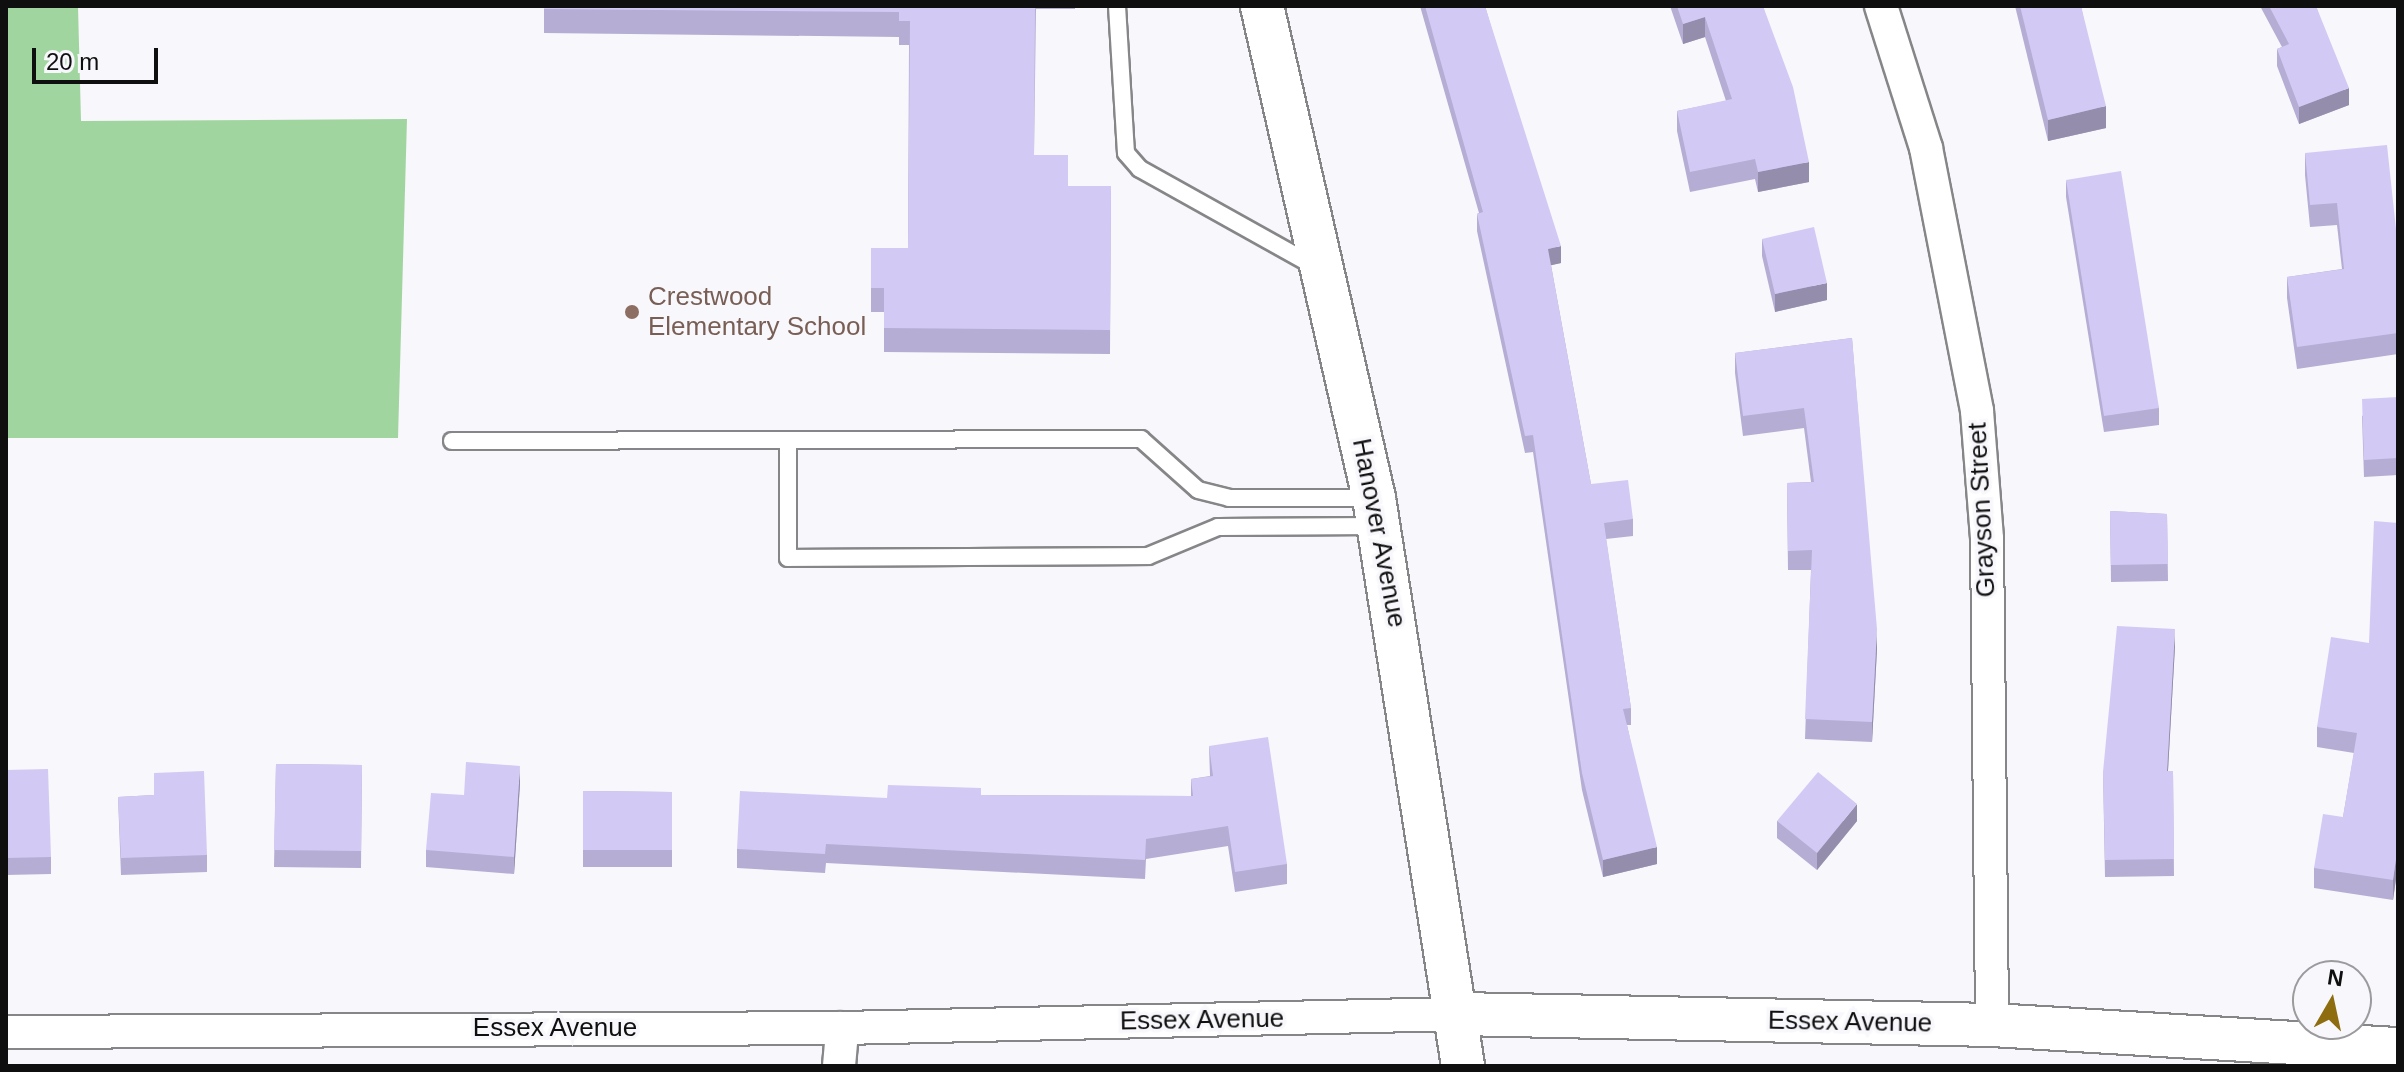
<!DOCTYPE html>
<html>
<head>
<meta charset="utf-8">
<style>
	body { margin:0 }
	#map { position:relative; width:2404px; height:1072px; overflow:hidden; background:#f8f7fb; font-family:Helvetica,sans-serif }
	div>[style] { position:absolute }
	.green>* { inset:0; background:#a1d5a0 }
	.roads { filter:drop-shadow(2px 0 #868588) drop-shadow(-2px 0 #868588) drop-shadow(0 2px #868588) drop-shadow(0 -2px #868588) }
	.service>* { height:16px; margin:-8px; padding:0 8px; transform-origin:8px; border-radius:8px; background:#fff }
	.minor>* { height:32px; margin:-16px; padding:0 16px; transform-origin:16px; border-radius:16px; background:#fff }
	.tertiary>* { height:42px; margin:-21px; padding:0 21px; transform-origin:21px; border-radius:21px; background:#fff }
	.wall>* { inset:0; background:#b5add3 }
	.shaded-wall>* { inset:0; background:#948dac }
	.building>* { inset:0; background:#d3c9f5 }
	.dots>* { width:22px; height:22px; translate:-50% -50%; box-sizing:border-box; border:4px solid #f8f7fb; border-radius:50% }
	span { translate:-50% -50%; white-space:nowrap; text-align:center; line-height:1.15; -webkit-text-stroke:7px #f8f7fb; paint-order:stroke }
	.education-label { font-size:26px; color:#785e54 }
	.left { translate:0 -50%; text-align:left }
	.street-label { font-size:26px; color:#100f10 }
	.frame { position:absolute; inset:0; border:8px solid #100f10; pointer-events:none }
	.north { position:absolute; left:2292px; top:960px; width:80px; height:80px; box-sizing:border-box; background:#f8f7fb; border:2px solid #9b9a9d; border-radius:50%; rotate:9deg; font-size:22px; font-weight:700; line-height:32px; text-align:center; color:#100f10 }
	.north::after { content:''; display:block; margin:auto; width:28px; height:36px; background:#8e6d11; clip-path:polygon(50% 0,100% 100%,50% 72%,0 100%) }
	.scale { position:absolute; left:32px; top:48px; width:126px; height:36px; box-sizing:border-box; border:4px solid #100f10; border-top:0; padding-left:10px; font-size:24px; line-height:28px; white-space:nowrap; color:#100f10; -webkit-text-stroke:6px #f8f7fb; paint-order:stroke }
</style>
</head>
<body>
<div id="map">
	<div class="green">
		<i style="clip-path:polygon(6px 6px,78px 6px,81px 121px,407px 119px,398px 438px,6px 438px)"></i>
	</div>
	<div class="roads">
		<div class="service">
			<i style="left:1117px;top:6px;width:147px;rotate:86.5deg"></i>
			<i style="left:1126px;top:153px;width:21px;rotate:49deg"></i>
			<i style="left:1140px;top:169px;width:201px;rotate:29.1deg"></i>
			<i style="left:452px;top:441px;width:689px;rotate:-0.17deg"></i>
			<i style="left:1141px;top:439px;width:76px;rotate:41.8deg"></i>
			<i style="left:1198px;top:490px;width:32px;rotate:14deg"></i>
			<i style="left:1229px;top:498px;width:145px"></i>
			<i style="left:788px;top:442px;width:116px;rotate:90deg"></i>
			<i style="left:788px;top:558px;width:360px;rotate:-0.3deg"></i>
			<i style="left:1148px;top:556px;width:76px;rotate:-22.5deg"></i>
			<i style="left:1218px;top:527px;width:158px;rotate:-0.4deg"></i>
		</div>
		<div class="minor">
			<i style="left:1881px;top:6px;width:149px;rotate:72.4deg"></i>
			<i style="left:1926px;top:148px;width:268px;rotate:79deg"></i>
			<i style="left:1977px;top:411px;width:128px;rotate:85.5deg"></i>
			<i style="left:1987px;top:539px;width:486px;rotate:89.4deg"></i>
			<i style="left:6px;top:1032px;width:836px;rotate:-0.27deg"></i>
			<i style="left:842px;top:1028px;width:617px;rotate:-1.3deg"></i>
			<i style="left:839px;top:1066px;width:38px;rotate:-85deg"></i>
		</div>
		<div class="tertiary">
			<i style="left:1262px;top:6px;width:505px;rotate:77.18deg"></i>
			<i style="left:1374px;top:498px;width:575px;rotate:81.09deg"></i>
			<i style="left:1459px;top:1014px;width:533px;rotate:1.18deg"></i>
			<i style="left:1992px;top:1025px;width:407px;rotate:3.4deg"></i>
		</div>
	</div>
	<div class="wall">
		<i style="clip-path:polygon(544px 6px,1075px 6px,1075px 9px,1036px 9px,1034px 155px,1068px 186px,1111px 186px,1110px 354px,884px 352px,884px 312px,871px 312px,871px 248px,908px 248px,909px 45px,899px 45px,899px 37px,544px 33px)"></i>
		<i style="clip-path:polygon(1420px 6px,1485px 6px,1561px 263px,1551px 265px,1591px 484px,1633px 519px,1633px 536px,1606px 539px,1631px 708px,1631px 725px,1627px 725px,1657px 864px,1603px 877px,1582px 790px,1533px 452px,1525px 453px,1477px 231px,1477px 214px,1479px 213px)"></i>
		<i style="clip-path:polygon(1670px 6px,1763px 6px,1809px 182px,1758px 192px,1755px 179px,1690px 192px,1677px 131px,1677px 111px,1726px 101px,1705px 37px,1683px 44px)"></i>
		<i style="clip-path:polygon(2015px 6px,2081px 6px,2106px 128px,2048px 141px)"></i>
		<i style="clip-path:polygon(2260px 6px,2316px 6px,2349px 105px,2299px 124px,2277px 66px,2277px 49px,2282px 47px)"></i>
		<i style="clip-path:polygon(2305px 153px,2398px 248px,2398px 354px,2297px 369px,2287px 298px,2287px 277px,2342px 269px,2337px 225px,2310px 227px,2305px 175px)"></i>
		<i style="clip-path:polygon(2066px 180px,2159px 408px,2159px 425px,2104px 432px,2066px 197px)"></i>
		<i style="clip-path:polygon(1762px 239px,1827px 300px,1775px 312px,1762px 256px)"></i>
		<i style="clip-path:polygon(1852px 338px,1877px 649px,1872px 742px,1805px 739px,1811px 570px,1788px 570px,1787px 483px,1811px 482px,1804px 428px,1743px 436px,1735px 373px,1735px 353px)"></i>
		<i style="clip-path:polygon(2398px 397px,2398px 475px,2364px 477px,2362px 416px)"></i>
		<i style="clip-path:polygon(2110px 511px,2167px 514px,2168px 581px,2111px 582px)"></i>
		<i style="clip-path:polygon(2398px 523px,2398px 865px,2393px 900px,2314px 888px,2314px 868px,2343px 817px,2354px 753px,2317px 747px,2317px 727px,2369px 643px)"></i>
		<i style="clip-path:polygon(2175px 646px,2168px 771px,2173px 771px,2174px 876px,2105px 877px,2103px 772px)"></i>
		<i style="clip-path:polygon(1209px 746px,1287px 864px,1287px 884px,1235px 892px,1228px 846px,1146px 859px,1145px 879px,826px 863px,825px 873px,737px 868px,737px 849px,887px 798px,981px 795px,1191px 796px,1191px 779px,1210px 776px)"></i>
		<i style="clip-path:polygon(276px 764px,362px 765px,361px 868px,274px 867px)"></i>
		<i style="clip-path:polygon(6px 770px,51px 857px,51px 874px,6px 875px)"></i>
		<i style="clip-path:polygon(154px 773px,207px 855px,207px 872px,121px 875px,118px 797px,154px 795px)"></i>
		<i style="clip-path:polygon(520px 784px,514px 874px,426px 867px,426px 850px,464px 795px)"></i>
		<i style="clip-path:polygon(583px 791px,672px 792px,672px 867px,583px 867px)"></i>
		<i style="clip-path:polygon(1777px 821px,1857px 821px,1817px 870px,1777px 838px)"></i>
	</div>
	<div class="shaded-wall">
		<i style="clip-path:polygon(1705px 17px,1705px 37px,1683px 44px,1683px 24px)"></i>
		<i style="clip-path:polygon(2349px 88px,2349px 105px,2299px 124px,2299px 107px)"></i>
		<i style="clip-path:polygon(2106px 106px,2106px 128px,2048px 141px,2048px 120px)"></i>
		<i style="clip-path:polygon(1809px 162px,1809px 182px,1758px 192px,1758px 172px)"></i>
		<i style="clip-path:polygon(1561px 246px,1561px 263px,1548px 266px,1548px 249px)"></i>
		<i style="clip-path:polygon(1827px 283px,1827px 300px,1775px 312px,1775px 294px)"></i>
		<i style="clip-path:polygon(1877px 629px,1877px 649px,1872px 742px,1872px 722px)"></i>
		<i style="clip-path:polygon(2175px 629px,2175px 646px,2167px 788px,2167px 771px)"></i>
		<i style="clip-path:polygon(520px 766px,520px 784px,514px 874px,514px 857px)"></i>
		<i style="clip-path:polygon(1857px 804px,1857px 821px,1817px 870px,1817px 853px)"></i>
		<i style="clip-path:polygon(2398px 845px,2398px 865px,2393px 900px,2393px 880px)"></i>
		<i style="clip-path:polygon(1657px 847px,1657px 864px,1603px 877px,1603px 860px)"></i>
	</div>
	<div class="building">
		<i style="clip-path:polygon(544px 6px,1035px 6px,1034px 155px,1068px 155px,1068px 186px,1111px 186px,1110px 330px,884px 328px,884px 288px,871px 288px,871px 248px,908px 248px,910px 21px,899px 21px,899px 12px,544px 9px)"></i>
		<i style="clip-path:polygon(1425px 6px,1485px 6px,1561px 246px,1548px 249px,1591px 484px,1628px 480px,1633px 519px,1604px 523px,1631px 708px,1623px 709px,1657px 847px,1603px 860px,1582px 773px,1533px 435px,1525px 436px,1477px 214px,1483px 212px)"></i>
		<i style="clip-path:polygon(1677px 6px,1763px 6px,1793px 87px,1809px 162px,1758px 172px,1755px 159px,1690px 172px,1677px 111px,1732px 99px,1705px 17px,1683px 24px)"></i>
		<i style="clip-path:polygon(2020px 6px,2081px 6px,2106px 106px,2048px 120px)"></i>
		<i style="clip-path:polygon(2269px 6px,2316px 6px,2349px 88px,2299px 107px,2277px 49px,2289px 44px)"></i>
		<i style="clip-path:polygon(2387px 145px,2398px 248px,2398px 333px,2297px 347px,2287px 277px,2344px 269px,2337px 203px,2310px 205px,2305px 153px)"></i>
		<i style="clip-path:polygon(2121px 171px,2159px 408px,2104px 416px,2066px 180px)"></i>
		<i style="clip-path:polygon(1814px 227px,1827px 283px,1775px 294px,1762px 239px)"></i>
		<i style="clip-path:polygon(1852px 338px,1877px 629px,1872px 722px,1805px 719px,1812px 550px,1788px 551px,1787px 483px,1814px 482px,1804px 408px,1743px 416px,1735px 353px)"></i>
		<i style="clip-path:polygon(2398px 397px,2398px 458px,2364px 460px,2362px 399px)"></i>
		<i style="clip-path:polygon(2110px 511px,2167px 514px,2168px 564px,2111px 565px)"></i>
		<i style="clip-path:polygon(2374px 521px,2398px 523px,2398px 845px,2393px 880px,2314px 868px,2323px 814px,2343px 817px,2357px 733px,2317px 727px,2331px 637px,2369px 643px)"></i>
		<i style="clip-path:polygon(2117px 626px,2175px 629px,2167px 771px,2173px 771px,2174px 859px,2105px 860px,2103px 772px)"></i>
		<i style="clip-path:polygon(1268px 737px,1287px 864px,1235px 872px,1228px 826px,1146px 839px,1145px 860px,826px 844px,825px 854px,737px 849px,740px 791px,887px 798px,888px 785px,981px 788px,981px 795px,1193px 796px,1191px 779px,1213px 776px,1209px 746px)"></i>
		<i style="clip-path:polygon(466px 762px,520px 766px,514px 857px,426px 850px,431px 793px,464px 795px)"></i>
		<i style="clip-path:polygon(276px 764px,362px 765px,361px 851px,274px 850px)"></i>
		<i style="clip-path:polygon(48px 769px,51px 857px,6px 858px,6px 770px)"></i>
		<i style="clip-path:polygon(204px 771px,207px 855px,121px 858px,118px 797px,154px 795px,154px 773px)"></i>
		<i style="clip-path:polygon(1818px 772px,1857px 804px,1817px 853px,1777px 821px)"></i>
		<i style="clip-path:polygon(583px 791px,672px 792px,672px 850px,583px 850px)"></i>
	</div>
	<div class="dots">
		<i style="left:632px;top:312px;background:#8d6e63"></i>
	</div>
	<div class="education-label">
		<span class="left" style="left:648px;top:312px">Crestwood<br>Elementary School</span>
	</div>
	<div class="street-label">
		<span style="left:1982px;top:510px;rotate:-93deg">Grayson Street</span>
		<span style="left:1379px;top:533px;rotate:79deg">Hanover Avenue</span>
		<span style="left:1202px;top:1020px;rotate:-1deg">Essex Avenue</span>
		<span style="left:1850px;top:1022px;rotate:1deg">Essex Avenue</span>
		<span style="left:555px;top:1028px">Essex Avenue</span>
	</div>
	<div class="frame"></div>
	<div class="north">N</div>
	<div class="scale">20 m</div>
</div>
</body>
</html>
